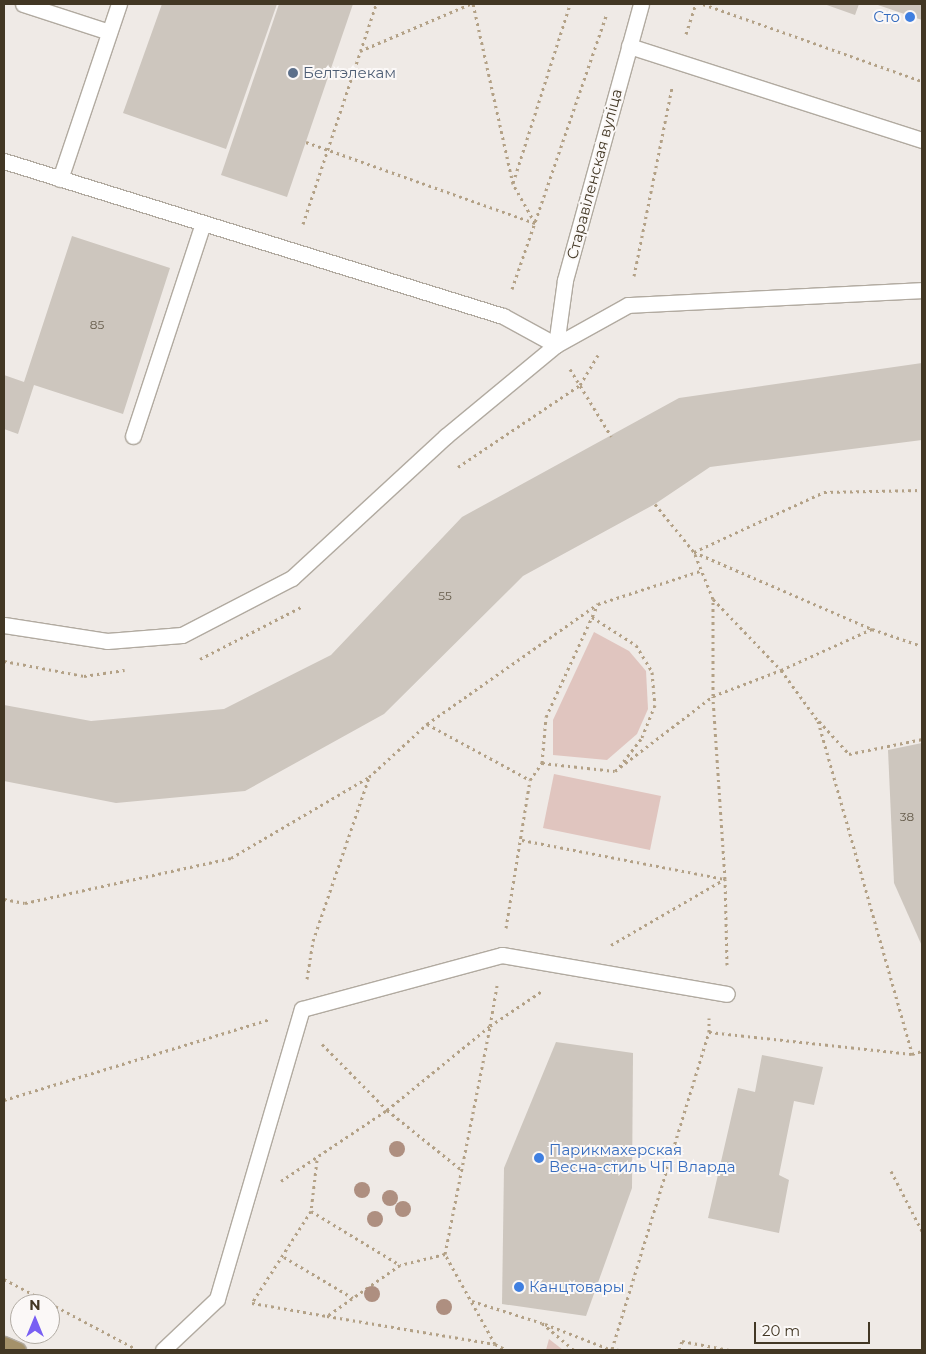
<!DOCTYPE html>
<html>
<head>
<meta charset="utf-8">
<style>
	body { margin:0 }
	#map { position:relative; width:926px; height:1354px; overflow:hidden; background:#efeae6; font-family:Montserrat,sans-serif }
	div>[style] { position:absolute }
	.green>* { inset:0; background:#e0c5bf }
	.building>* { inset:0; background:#cdc6be }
	.path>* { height:3px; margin-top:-1.5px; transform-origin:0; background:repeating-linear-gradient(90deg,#b3a186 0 2.5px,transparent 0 6.5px) }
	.roads { filter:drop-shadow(1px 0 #b1aaa0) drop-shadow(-1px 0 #b1aaa0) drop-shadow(0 1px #b1aaa0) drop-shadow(0 -1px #b1aaa0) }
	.lane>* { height:15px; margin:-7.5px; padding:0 7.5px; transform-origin:7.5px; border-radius:7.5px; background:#fff }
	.street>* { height:15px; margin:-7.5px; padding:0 7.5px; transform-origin:7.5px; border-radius:7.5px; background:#fff }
	.primary>* { height:15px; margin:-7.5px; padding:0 7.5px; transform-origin:7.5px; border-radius:7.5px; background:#a4916a }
	.trees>* { width:16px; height:16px; margin:-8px; border-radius:50%; background:#ae8f80 }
	.dots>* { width:14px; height:14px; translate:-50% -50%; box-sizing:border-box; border:2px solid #fbf8f7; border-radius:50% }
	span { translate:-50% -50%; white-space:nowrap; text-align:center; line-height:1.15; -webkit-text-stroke:4px #fbf8f7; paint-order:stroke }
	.number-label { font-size:12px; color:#655b4a }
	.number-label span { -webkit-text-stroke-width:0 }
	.shop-label { font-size:15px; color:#366cbe }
	.right { translate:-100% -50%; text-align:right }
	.left { translate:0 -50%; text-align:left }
	.service-label { font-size:15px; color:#4e5e75 }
	.street-label { font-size:15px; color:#423724 }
	.frame { position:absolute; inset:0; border:5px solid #423724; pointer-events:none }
	.north { position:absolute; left:10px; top:1294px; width:50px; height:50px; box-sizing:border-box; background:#fbf8f7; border:1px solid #b1aba3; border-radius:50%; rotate:0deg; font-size:14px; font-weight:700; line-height:20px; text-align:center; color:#423724 }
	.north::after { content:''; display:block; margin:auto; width:18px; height:22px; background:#795ff3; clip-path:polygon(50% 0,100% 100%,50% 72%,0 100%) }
	.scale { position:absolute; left:754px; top:1322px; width:116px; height:22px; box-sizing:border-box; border:2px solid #423724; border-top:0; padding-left:6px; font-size:15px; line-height:18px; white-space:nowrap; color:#423724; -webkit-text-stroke:4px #fbf8f7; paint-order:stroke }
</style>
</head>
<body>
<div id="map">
	<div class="green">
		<i style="clip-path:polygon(594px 632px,629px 651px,646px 671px,648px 709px,637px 734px,607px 760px,553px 755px,553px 720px)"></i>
		<i style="clip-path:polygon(554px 774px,661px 796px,650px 850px,543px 828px)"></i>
		<i style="clip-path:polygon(549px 1339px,563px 1350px,546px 1350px)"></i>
	</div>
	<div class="building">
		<i style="clip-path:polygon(162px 4px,277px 4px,226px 149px,123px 113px)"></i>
		<i style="clip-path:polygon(279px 4px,353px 4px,287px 197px,221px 175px)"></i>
		<i style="clip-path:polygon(824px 4px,859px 4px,855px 15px)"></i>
		<i style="clip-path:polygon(875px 4px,922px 4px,922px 20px)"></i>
		<i style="clip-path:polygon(72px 236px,170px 268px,123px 414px,34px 385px,18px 434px,4px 429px,4px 375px,24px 382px)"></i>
		<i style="clip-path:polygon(922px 363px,922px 440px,710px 467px,655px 504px,523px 576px,384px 714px,245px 791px,116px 803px,4px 781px,4px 705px,91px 721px,224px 709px,331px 655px,462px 517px,679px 398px)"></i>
		<i style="clip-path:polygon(922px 743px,922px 946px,894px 883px,888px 750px)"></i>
		<i style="clip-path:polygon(556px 1042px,633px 1053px,632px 1188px,586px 1316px,502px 1304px,504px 1168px)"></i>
		<i style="clip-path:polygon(762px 1055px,823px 1067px,814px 1105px,794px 1101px,779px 1175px,789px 1180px,779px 1233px,708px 1218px,738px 1088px,755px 1092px)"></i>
	</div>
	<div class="path">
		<i style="left:703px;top:4px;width:232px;rotate:19.4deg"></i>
		<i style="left:686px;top:34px;width:32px;rotate:-72deg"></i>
		<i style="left:360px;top:51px;width:120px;rotate:-23.1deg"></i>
		<i style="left:306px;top:142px;width:243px;rotate:19.5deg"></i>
		<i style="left:535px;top:223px;width:45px;rotate:-119.4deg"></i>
		<i style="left:513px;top:184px;width:184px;rotate:-102.5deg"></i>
		<i style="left:513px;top:183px;width:188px;rotate:-72.3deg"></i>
		<i style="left:303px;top:224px;width:232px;rotate:-71.6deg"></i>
		<i style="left:634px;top:276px;width:192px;rotate:-78.6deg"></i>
		<i style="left:512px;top:289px;width:289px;rotate:-71deg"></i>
		<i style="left:570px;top:369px;width:79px;rotate:58.5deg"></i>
		<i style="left:458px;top:467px;width:147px;rotate:-33.9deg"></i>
		<i style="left:580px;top:385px;width:35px;rotate:-59deg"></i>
		<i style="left:655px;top:504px;width:62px;rotate:50.9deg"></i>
		<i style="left:694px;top:552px;width:194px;rotate:23.4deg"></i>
		<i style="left:872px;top:629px;width:53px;rotate:18.8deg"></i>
		<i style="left:713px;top:599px;width:98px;rotate:46.2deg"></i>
		<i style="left:781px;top:670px;width:63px;rotate:54deg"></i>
		<i style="left:818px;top:721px;width:346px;rotate:74.2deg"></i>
		<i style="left:592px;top:617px;width:52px;rotate:32.5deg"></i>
		<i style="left:636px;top:645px;width:31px;rotate:59deg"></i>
		<i style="left:652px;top:672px;width:33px;rotate:85deg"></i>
		<i style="left:655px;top:705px;width:37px;rotate:112deg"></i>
		<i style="left:641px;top:739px;width:36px;rotate:128deg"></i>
		<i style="left:200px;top:659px;width:114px;rotate:-27.2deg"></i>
		<i style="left:4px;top:661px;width:81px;rotate:10.6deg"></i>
		<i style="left:84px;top:676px;width:41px;rotate:-8.3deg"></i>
		<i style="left:819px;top:721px;width:45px;rotate:47.7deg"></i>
		<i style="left:849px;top:754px;width:75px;rotate:-11.6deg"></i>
		<i style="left:427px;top:724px;width:209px;rotate:-35.1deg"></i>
		<i style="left:598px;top:604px;width:110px;rotate:-17.9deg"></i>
		<i style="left:542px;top:763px;width:73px;rotate:6.3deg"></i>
		<i style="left:615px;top:771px;width:123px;rotate:-37.4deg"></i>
		<i style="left:713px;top:696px;width:73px;rotate:-20.9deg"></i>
		<i style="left:781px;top:670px;width:100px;rotate:-24.3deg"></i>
		<i style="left:522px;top:840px;width:207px;rotate:10.9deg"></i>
		<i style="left:4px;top:899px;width:21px;rotate:11deg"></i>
		<i style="left:25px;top:903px;width:211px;rotate:-12.3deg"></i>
		<i style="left:231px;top:858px;width:160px;rotate:-30.4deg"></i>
		<i style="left:506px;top:928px;width:150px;rotate:-80.8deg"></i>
		<i style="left:611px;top:945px;width:132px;rotate:-30.1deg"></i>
		<i style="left:727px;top:965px;width:86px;rotate:-91.3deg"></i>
		<i style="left:725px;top:879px;width:183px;rotate:-93.8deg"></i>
		<i style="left:713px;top:696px;width:97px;rotate:-90deg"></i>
		<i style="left:713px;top:599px;width:51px;rotate:-112deg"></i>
		<i style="left:694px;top:552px;width:143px;rotate:-24.8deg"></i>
		<i style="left:824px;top:492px;width:98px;rotate:-1.2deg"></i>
		<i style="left:307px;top:979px;width:38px;rotate:-81deg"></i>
		<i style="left:313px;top:941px;width:173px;rotate:-71.1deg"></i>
		<i style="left:369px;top:777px;width:79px;rotate:-42.4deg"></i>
		<i style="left:427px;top:724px;width:117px;rotate:28.5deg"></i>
		<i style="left:530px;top:780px;width:21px;rotate:-55deg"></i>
		<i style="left:542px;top:763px;width:46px;rotate:-85deg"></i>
		<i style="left:546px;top:717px;width:124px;rotate:-65.3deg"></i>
		<i style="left:709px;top:1032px;width:204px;rotate:6.2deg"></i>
		<i style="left:912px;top:1054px;width:10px;rotate:-17deg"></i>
		<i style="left:322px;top:1044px;width:93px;rotate:45.4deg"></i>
		<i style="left:387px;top:1110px;width:97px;rotate:38.8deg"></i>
		<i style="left:4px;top:1100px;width:278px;rotate:-16.9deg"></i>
		<i style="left:317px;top:1160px;width:51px;rotate:96.7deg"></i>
		<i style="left:311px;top:1211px;width:109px;rotate:122.7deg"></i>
		<i style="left:252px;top:1303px;width:76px;rotate:9.8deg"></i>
		<i style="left:891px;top:1171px;width:68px;rotate:62.7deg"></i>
		<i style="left:281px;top:1181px;width:128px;rotate:-33.8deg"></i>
		<i style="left:387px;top:1110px;width:133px;rotate:-39.2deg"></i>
		<i style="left:490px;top:1026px;width:41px;rotate:-80.1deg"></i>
		<i style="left:311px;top:1211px;width:104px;rotate:31.2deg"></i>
		<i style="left:445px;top:1254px;width:46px;rotate:166.3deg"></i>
		<i style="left:400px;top:1265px;width:89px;rotate:145.1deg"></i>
		<i style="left:327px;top:1316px;width:170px;rotate:9.5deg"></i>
		<i style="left:495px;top:1344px;width:13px;rotate:27deg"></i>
		<i style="left:284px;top:1257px;width:80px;rotate:30.7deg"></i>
		<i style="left:4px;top:1279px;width:149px;rotate:27.9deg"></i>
		<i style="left:472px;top:1301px;width:73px;rotate:17.4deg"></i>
		<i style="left:542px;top:1323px;width:42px;rotate:40.2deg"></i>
		<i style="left:545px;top:1324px;width:72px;rotate:21.2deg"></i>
		<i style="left:495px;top:1344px;width:103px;rotate:-119.1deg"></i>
		<i style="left:445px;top:1254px;width:232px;rotate:-78.8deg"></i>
		<i style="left:490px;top:1026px;width:63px;rotate:-33.9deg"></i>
		<i style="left:619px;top:1350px;width:7px;rotate:-172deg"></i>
		<i style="left:612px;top:1349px;width:332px;rotate:-73deg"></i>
		<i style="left:709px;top:1032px;width:14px;rotate:-90deg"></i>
		<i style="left:679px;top:1350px;width:9px;rotate:-72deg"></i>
		<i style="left:682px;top:1341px;width:48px;rotate:10.8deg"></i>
	</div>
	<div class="roads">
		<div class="lane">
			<i style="left:23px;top:4px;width:90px;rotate:18deg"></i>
			<i style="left:629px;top:46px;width:308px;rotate:17.8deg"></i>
			<i style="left:4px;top:161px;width:523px;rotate:17.26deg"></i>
			<i style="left:503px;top:316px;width:60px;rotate:28.7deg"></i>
			<i style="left:60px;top:179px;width:185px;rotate:-71.4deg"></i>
			<i style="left:133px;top:436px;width:224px;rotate:-71.8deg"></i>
			<i style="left:4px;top:625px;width:104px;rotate:8.8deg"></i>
			<i style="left:107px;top:641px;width:75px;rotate:-4.6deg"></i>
			<i style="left:182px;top:635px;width:124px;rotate:-27.4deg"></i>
			<i style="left:292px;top:578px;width:209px;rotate:-42.7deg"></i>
			<i style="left:446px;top:436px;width:143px;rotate:-39.6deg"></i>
			<i style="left:556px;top:345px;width:82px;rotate:-29.1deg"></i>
			<i style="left:628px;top:305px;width:294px;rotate:-2.9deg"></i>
			<i style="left:163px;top:1350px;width:74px;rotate:-43.4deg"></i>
			<i style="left:217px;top:1299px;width:302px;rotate:-73.7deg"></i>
			<i style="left:302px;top:1009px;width:207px;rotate:-15.1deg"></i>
			<i style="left:502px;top:955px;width:228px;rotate:9.8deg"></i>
		</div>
		<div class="street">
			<i style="left:556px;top:345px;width:66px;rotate:-82.1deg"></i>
			<i style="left:565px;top:280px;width:286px;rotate:-74.6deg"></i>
		</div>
		<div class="primary">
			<i style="left:4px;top:1344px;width:15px;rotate:23deg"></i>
		</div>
	</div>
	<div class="trees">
		<i style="left:397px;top:1149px"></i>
		<i style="left:362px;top:1190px"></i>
		<i style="left:390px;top:1198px"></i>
		<i style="left:403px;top:1209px"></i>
		<i style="left:375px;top:1219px"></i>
		<i style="left:372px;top:1294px"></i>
		<i style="left:444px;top:1307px"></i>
	</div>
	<div class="dots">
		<i style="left:910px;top:17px;background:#3f7fe0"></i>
		<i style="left:293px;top:73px;background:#5c6f8a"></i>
		<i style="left:539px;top:1158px;background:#3f7fe0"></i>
		<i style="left:519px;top:1287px;background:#3f7fe0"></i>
	</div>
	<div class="number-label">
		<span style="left:97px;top:325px">85</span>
		<span style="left:445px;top:596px">55</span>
		<span style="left:907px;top:817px">38</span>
	</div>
	<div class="shop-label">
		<span class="right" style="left:900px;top:17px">Сто</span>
		<span class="left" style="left:549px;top:1158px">Парикмахерская<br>Весна-стиль ЧП Вларда</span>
		<span class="left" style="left:529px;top:1287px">Канцтовары</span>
	</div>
	<div class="service-label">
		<span class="left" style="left:303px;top:73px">Белтэлекам</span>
	</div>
	<div class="street-label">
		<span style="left:594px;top:174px;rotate:-75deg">Старавіленская вуліца</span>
	</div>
	<div class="frame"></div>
	<div class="north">N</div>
	<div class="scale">20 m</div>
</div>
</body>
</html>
